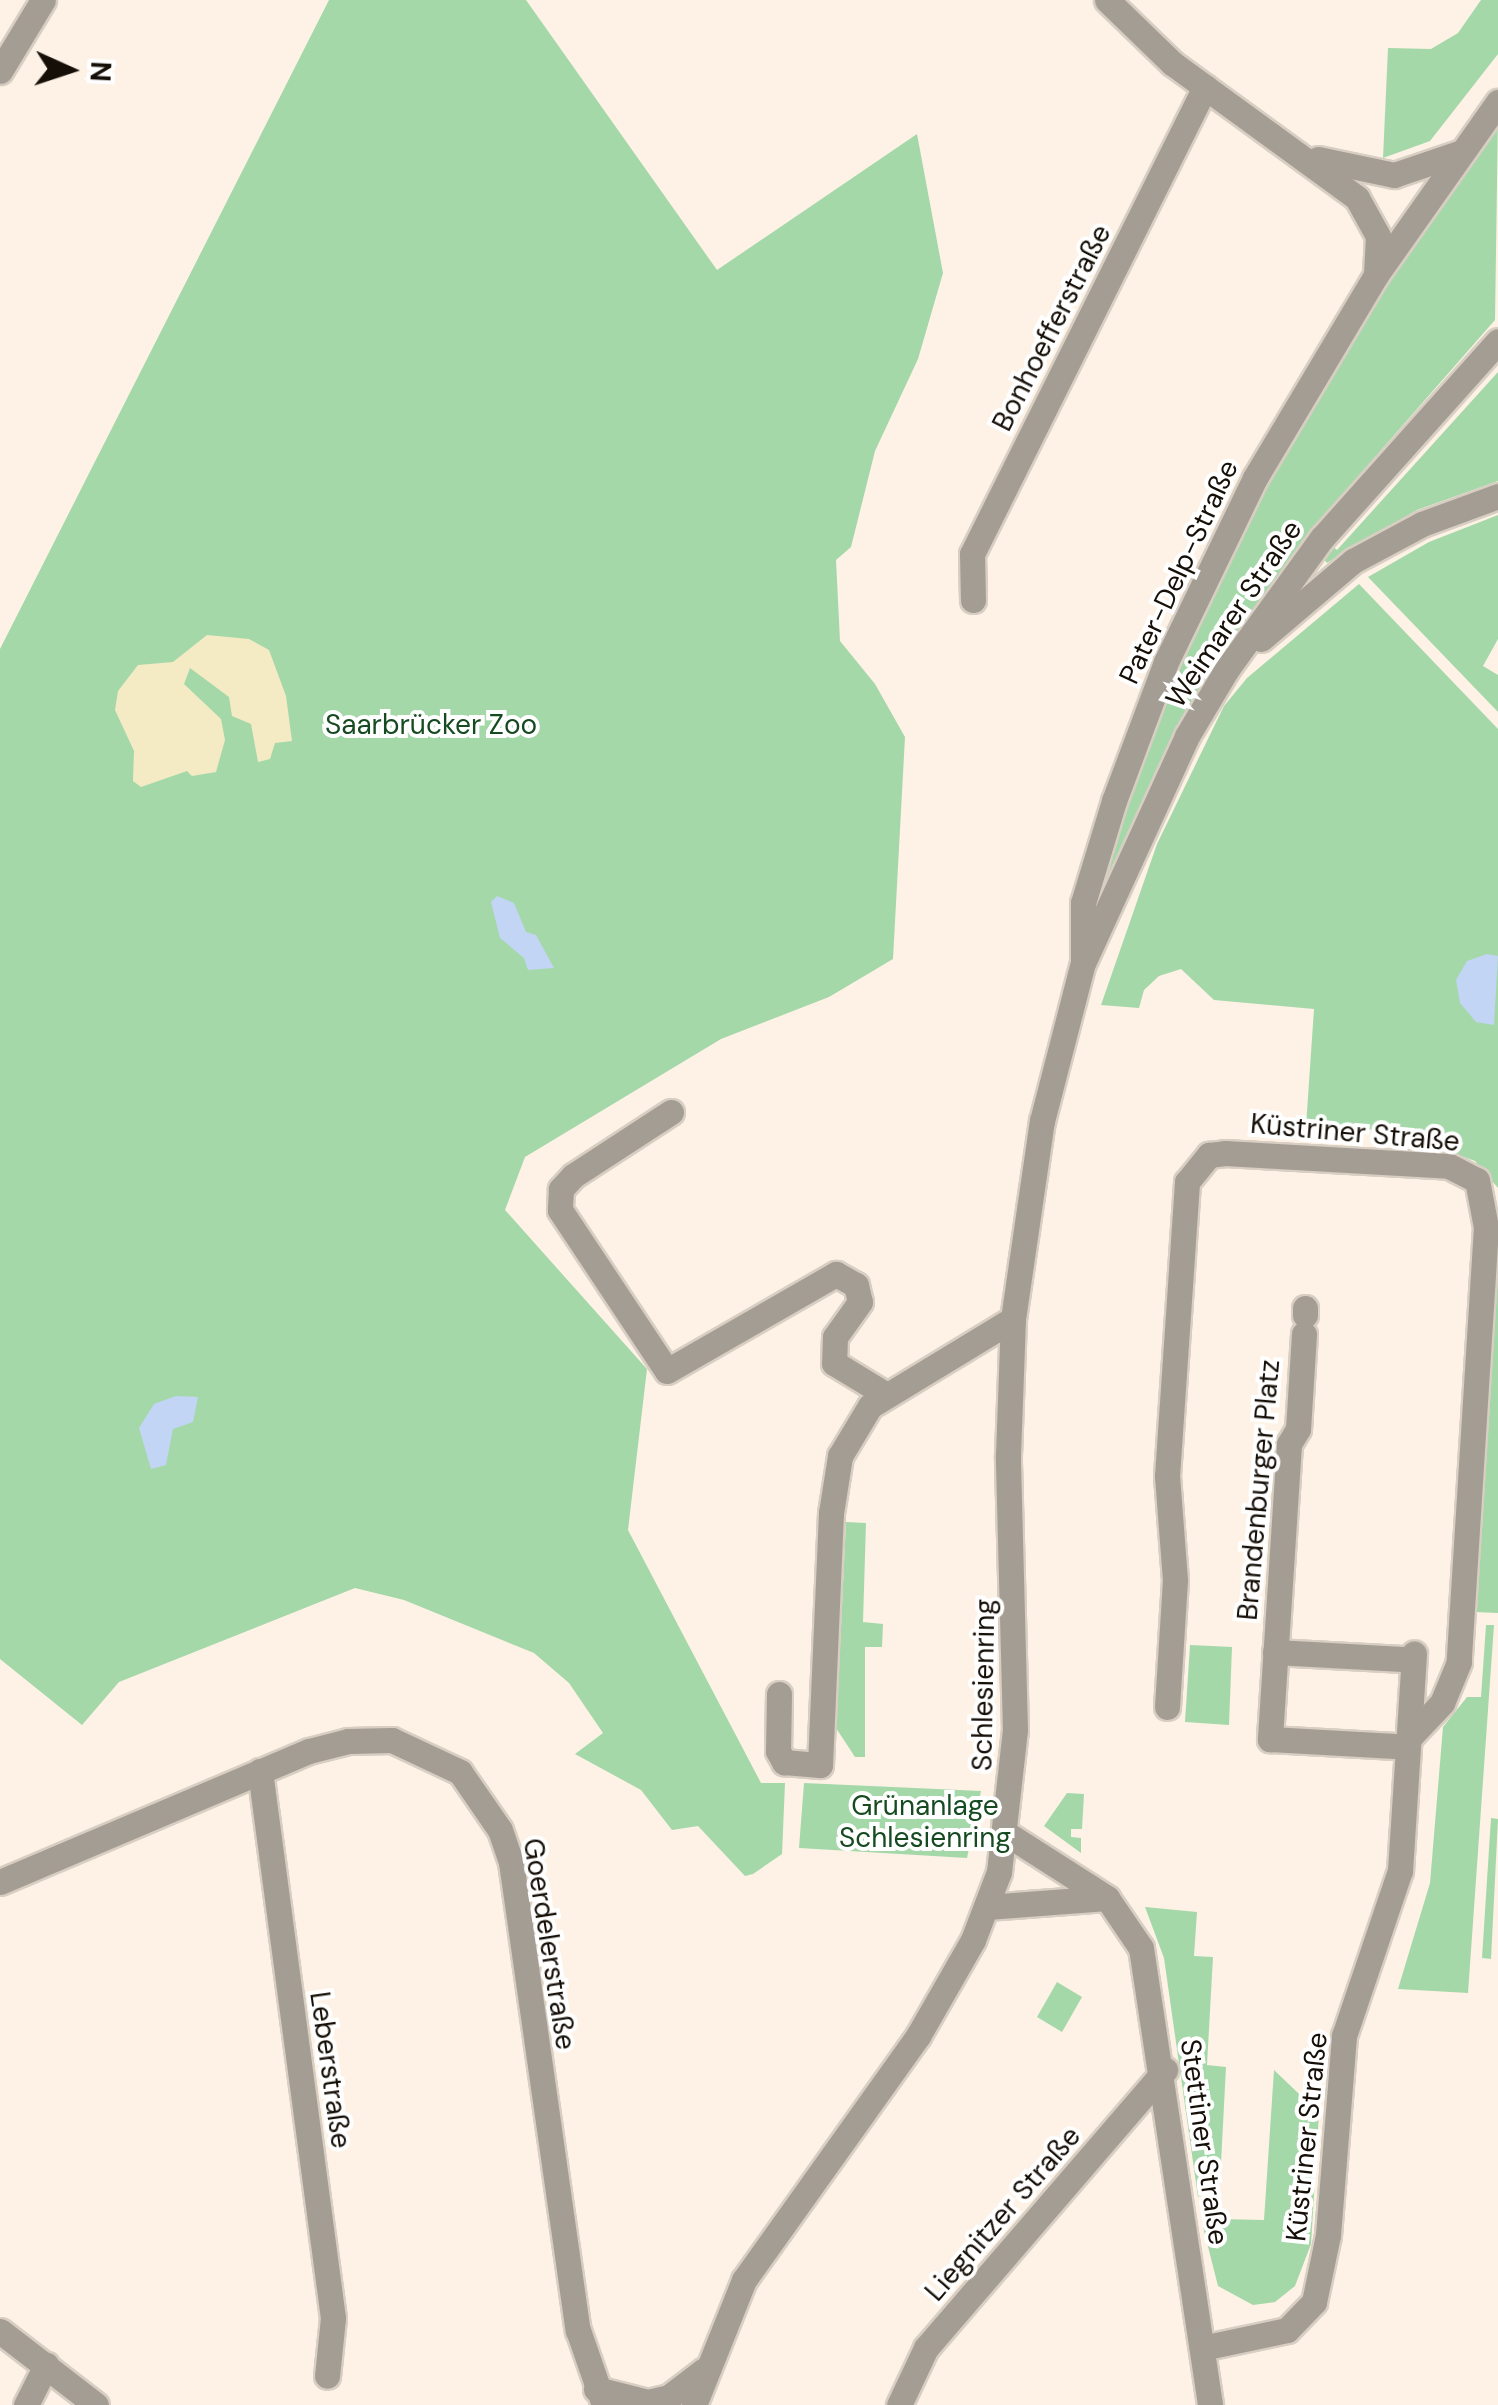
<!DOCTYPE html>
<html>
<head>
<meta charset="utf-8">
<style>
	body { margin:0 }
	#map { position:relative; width:1498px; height:2405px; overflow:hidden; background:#fdf2e5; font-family:"DM Sans",sans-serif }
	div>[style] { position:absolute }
	.green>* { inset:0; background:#a4d8a9 }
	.sand>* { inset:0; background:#f4ebc5 }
	.water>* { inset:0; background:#c2d5f4 }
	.roads { filter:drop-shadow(2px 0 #d8cec2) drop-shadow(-2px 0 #d8cec2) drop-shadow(0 2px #d8cec2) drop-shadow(0 -2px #d8cec2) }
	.minor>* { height:25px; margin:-12.5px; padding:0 12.5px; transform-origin:12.5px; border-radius:12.5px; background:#a49d94 }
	span { translate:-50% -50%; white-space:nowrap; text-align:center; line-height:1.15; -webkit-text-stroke:8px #fff; paint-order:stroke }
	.street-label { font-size:28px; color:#150f08 }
	.park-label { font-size:28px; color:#164b21 }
	.north { position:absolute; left:20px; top:20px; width:100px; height:100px; -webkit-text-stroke:8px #fff; paint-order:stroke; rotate:93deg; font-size:28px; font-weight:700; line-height:40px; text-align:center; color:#150f08 }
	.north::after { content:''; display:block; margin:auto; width:35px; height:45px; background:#150f08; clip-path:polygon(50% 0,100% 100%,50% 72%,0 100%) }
</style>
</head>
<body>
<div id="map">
	<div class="green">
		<i style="clip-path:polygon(329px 0,526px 0,717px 270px,917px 134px,943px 273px,918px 359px,875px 451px,851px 547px,836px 560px,840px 641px,875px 684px,905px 737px,893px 959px,829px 997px,721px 1039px,525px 1157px,505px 1210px,647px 1369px,628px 1530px,761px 1783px,785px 1783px,782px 1854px,753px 1874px,745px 1876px,698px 1826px,672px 1830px,641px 1790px,575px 1754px,603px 1733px,569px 1683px,534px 1653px,404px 1600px,355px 1588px,119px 1682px,82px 1725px,0 1659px,0 649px)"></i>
		<i style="clip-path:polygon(1481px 0,1498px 0,1498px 54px,1430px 141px,1383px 158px,1388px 48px,1431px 49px,1458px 33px)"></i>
		<i style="clip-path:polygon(1498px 115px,1495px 320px,1312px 529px,1235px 635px,1176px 731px,1099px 908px,1093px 906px,1177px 668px,1267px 484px,1343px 351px)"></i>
		<i style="clip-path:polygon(1498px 372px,1498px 481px,1417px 510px,1327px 563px,1323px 558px,1332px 546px,1337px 550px)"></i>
		<i style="clip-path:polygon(1498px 515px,1498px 639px,1483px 666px,1498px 675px,1498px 712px,1368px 577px,1429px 542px)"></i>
		<i style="clip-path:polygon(1359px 584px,1498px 729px,1498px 1188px,1475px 1161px,1450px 1152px,1451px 1134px,1306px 1126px,1314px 1009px,1214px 1000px,1181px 969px,1159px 976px,1144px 990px,1139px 1008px,1101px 1005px,1157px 844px,1224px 706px,1247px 678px)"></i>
		<i style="clip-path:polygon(1498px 1265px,1498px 1613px,1475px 1612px)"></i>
		<i style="clip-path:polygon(846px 1522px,866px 1523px,863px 1622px,883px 1624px,882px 1647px,865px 1647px,865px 1757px,855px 1757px,836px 1728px)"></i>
		<i style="clip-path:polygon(1486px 1625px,1494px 1625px,1468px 1993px,1398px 1989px,1430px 1883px,1443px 1727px,1467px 1697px,1481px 1697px)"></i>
		<i style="clip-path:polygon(1190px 1645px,1232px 1647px,1229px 1725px,1185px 1722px)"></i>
		<i style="clip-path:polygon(804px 1783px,981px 1791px,967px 1858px,799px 1848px)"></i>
		<i style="clip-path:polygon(1067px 1793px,1084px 1794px,1082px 1829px,1071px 1829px,1071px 1837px,1081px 1838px,1081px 1853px,1044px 1826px)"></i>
		<i style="clip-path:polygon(1491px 1818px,1498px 1819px,1491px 1959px,1482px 1958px)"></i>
		<i style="clip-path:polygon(1145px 1907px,1197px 1912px,1194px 1956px,1213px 1957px,1207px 2065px,1226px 2067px,1220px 2182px,1198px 2197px,1164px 1958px)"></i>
		<i style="clip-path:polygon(1057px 1982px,1082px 1997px,1062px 2032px,1037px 2017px)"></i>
		<i style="clip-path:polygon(1274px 2070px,1319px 2113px,1311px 2244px,1295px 2286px,1275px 2302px,1253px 2305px,1218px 2286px,1203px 2227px,1217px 2219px,1264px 2220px)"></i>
	</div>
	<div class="sand">
		<i style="clip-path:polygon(207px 635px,249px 639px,269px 650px,286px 696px,292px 741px,275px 743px,270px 759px,258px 762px,251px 724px,232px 716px,229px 697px,190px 668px,184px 684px,221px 719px,225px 740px,216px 772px,192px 776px,187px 771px,141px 787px,133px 781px,134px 751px,115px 710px,118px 691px,138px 665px,173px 662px)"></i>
	</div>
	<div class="water">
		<i style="clip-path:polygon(497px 896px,514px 903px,526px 932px,536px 935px,554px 968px,528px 970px,524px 958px,500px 938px,491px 902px)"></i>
		<i style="clip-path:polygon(1487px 954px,1498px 956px,1494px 1025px,1476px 1022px,1460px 1003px,1456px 980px,1467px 961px)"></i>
		<i style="clip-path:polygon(176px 1396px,198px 1397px,193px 1422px,173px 1429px,166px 1465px,151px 1469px,139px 1428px,154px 1404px)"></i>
	</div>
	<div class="roads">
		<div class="minor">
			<i style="left:1107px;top:0;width:91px;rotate:44.1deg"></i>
			<i style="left:1172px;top:63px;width:229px;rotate:36.1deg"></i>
			<i style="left:1357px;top:198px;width:43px;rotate:61.1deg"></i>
			<i style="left:1378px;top:236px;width:39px;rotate:93deg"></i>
			<i style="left:0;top:71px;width:83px;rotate:-58.8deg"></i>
			<i style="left:1318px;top:159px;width:78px;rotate:11.9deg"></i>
			<i style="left:1394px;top:175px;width:69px;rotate:-18.7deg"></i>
			<i style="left:973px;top:600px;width:46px;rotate:-91.2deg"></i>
			<i style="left:972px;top:554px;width:522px;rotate:-63.48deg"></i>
			<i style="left:1261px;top:639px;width:121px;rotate:-40.3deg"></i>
			<i style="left:1353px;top:561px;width:78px;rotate:-28.2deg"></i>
			<i style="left:1422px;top:524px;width:81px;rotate:-20.2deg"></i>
			<i style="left:1085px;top:959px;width:245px;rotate:-65.4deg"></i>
			<i style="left:1187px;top:736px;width:78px;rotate:-59.2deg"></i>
			<i style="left:1227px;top:669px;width:162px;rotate:-54.1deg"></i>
			<i style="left:1322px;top:538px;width:264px;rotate:-48.2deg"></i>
			<i style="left:671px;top:1112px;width:117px;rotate:146.9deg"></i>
			<i style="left:573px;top:1176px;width:18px;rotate:133deg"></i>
			<i style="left:561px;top:1189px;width:21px;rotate:93deg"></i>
			<i style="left:560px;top:1210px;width:193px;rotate:56.4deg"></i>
			<i style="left:667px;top:1371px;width:195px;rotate:-29.9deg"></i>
			<i style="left:836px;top:1274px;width:23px;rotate:29deg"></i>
			<i style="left:856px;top:1285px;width:17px;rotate:77deg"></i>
			<i style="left:860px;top:1302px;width:43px;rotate:125.5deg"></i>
			<i style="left:835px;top:1337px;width:26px;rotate:92deg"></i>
			<i style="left:834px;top:1363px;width:60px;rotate:31.3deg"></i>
			<i style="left:1305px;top:1315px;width:7px;rotate:-90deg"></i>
			<i style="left:1304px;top:1334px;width:95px;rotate:93.6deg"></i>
			<i style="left:1298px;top:1429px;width:17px;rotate:121deg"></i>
			<i style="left:1289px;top:1444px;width:296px;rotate:93.7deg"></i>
			<i style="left:1270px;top:1739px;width:125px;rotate:3.2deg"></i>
			<i style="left:1275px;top:1652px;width:128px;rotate:3.1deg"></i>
			<i style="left:779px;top:1694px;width:57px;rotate:91deg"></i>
			<i style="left:778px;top:1751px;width:13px;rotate:61deg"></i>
			<i style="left:784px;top:1762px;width:36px;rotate:5deg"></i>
			<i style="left:820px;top:1765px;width:252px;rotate:-87.5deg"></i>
			<i style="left:831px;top:1513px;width:58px;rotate:-81deg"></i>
			<i style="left:840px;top:1456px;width:58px;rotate:-59deg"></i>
			<i style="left:870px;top:1406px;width:167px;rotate:-31.3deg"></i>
			<i style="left:1167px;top:1707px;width:127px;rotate:-86.4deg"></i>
			<i style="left:1175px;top:1580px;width:104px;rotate:-94.4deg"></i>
			<i style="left:1167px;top:1476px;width:295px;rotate:-86.1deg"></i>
			<i style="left:1187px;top:1182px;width:35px;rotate:-51deg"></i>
			<i style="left:1209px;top:1155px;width:16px;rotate:-7deg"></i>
			<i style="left:1225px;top:1153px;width:224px;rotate:3.3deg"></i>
			<i style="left:1449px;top:1166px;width:31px;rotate:27deg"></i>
			<i style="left:1477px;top:1180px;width:48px;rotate:79.2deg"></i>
			<i style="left:1486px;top:1227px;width:436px;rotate:93.6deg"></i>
			<i style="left:1459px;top:1662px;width:44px;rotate:112.5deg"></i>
			<i style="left:1442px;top:1703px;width:48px;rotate:133.3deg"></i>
			<i style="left:260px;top:1771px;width:552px;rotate:82.4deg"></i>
			<i style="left:333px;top:2318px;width:58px;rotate:95.9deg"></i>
			<i style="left:1007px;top:1834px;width:119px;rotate:32.6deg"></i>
			<i style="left:1107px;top:1898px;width:60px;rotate:55.8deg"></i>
			<i style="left:1141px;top:1948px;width:462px;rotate:81.4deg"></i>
			<i style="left:0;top:1882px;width:336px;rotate:-23deg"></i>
			<i style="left:309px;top:1751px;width:40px;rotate:-14.4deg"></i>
			<i style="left:348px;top:1741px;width:44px;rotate:-1.3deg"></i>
			<i style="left:392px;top:1740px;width:75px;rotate:25.2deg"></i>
			<i style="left:460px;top:1772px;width:70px;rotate:55.4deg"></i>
			<i style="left:500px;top:1830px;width:34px;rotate:71deg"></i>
			<i style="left:511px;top:1862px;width:473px;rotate:81.9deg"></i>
			<i style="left:578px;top:2330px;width:79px;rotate:70.9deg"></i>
			<i style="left:987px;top:1907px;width:120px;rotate:-4.3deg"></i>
			<i style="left:0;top:2331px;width:121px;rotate:37.6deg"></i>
			<i style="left:1202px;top:2348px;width:87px;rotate:-12deg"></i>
			<i style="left:1287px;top:2330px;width:39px;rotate:-46deg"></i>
			<i style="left:1314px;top:2302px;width:68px;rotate:-78.2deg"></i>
			<i style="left:1328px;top:2235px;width:200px;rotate:-85.4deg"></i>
			<i style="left:1344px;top:2036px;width:174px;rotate:-71.3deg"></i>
			<i style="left:1400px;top:1871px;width:218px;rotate:-86.3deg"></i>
			<i style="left:596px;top:2389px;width:54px;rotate:14deg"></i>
			<i style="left:648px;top:2402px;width:22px;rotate:-13deg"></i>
			<i style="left:669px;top:2397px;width:44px;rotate:-37.6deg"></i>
			<i style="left:26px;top:2405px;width:45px;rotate:-63.4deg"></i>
			<i style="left:694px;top:2405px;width:135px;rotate:-68.2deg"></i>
			<i style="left:744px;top:2280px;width:300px;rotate:-54.5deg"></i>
			<i style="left:918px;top:2036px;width:111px;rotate:-60.2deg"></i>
			<i style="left:973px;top:1940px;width:73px;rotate:-69.1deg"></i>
			<i style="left:999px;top:1872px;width:143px;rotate:-83.6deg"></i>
			<i style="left:1015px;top:1730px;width:275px;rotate:-91.5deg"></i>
			<i style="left:1008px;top:1455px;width:136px;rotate:-87.9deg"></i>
			<i style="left:1013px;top:1319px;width:200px;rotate:-81.7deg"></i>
			<i style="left:1042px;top:1121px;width:163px;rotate:-75.5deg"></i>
			<i style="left:1083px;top:963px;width:60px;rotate:-90deg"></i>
			<i style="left:1083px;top:903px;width:107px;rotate:-73.1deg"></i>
			<i style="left:1114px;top:801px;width:148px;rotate:-69.5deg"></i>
			<i style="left:1166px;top:662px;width:204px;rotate:-64.2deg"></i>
			<i style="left:1255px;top:478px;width:236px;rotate:-59.2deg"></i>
			<i style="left:1376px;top:275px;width:212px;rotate:-54.8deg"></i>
			<i style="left:899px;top:2405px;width:63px;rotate:-64.7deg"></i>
			<i style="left:926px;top:2348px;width:367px;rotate:-49.3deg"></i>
		</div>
	</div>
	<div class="street-label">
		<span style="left:1052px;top:328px;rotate:-63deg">Bonhoefferstraße</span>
		<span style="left:1179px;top:572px;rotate:-65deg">Pater-Delp-Straße</span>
		<span style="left:1234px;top:614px;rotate:-56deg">Weimarer Straße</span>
		<span style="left:1355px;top:1133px;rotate:5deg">Küstriner Straße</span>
		<span style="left:1259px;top:1490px;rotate:-85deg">Brandenburger Platz</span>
		<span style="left:984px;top:1685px;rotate:-89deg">Schlesienring</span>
		<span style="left:549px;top:1944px;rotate:81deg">Goerdelerstraße</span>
		<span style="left:330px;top:2070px;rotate:82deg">Leberstraße</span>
		<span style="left:1307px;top:2137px;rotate:-84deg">Küstriner Straße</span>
		<span style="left:1204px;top:2142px;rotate:82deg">Stettiner Straße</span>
		<span style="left:1003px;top:2214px;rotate:-49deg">Liegnitzer Straße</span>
	</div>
	<div class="park-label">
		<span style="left:431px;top:725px">Saarbrücker Zoo</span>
		<span style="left:925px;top:1822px">Grünanlage<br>Schlesienring</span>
	</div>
	<div class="north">N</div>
</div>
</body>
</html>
